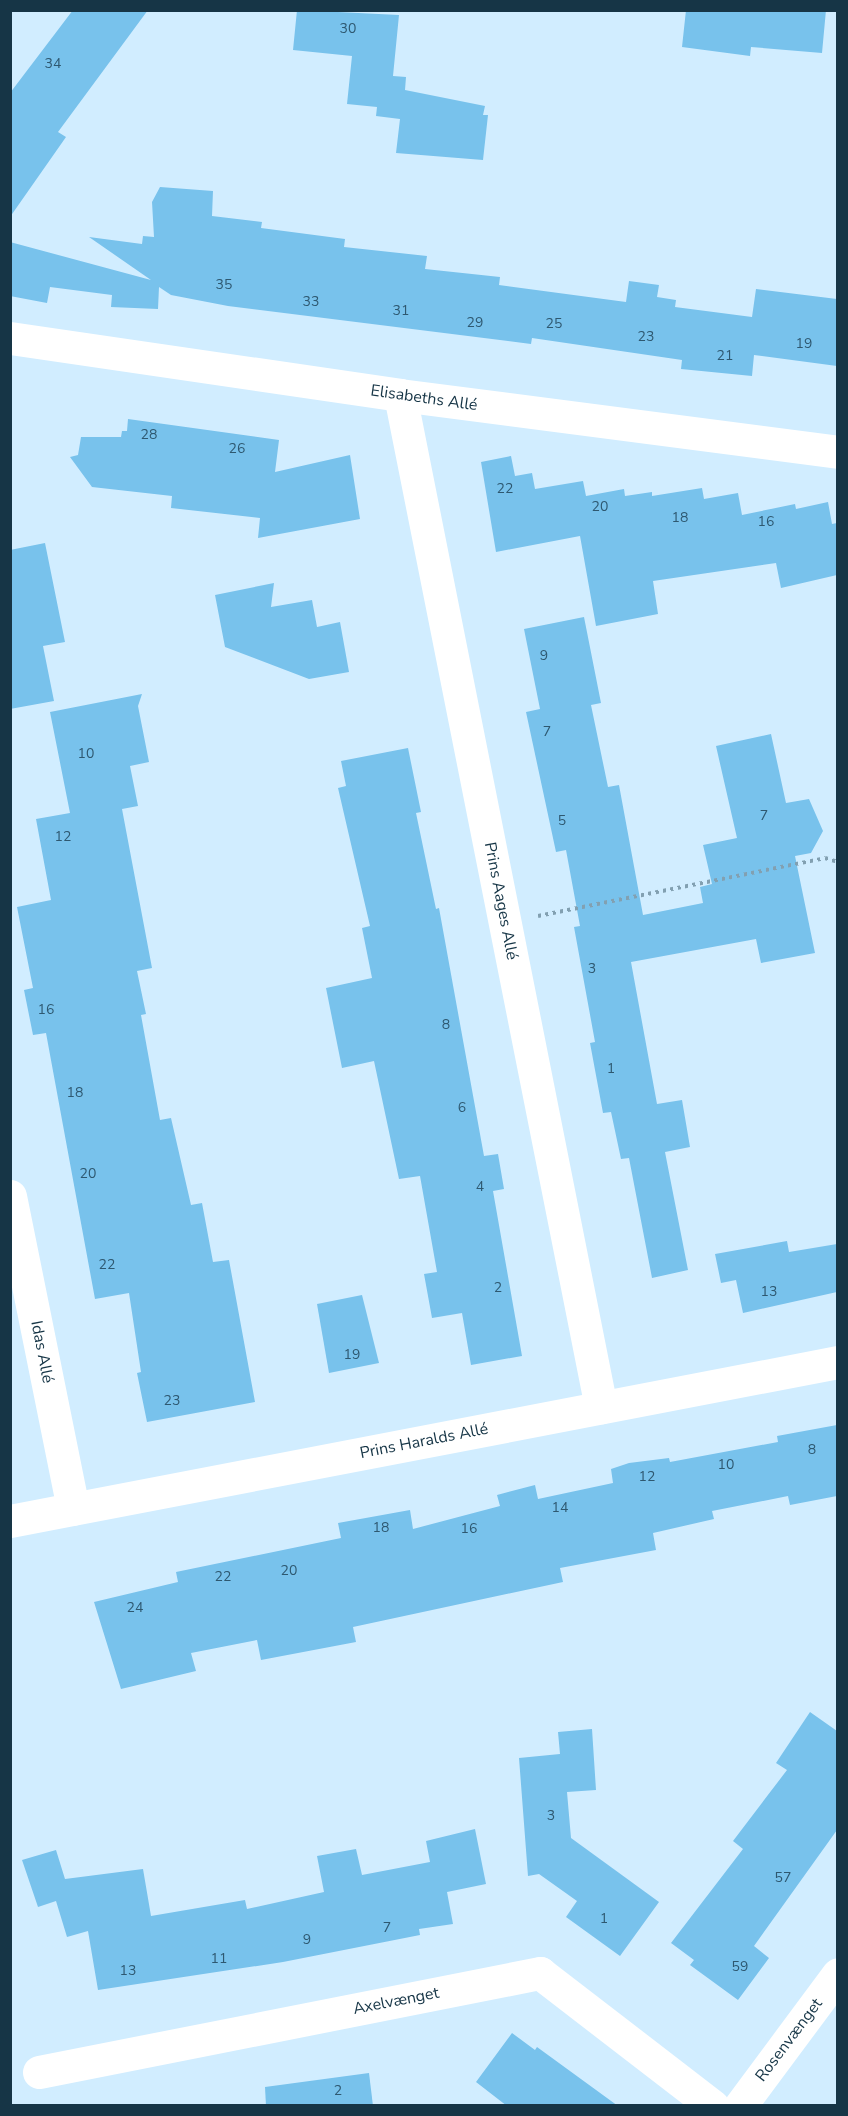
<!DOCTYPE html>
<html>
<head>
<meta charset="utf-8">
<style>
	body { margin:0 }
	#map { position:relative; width:848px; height:2116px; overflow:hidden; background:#d1edff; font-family:"Nunito Sans",sans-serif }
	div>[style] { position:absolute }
	.building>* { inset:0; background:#78c2ec }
	.path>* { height:4px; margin-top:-2px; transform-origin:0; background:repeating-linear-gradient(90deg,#82a0b1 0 3px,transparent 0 7.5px) }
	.street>* { height:33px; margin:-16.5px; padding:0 16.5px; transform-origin:16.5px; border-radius:16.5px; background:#fff }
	span { translate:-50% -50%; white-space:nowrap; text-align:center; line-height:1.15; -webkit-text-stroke:4.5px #fff; paint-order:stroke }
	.number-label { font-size:14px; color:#2e5870 }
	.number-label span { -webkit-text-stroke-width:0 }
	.street-label { font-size:16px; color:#163546 }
	.frame { position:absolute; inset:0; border:12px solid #163546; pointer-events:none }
</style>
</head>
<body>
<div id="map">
	<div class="building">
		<i style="clip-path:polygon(73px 10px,148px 10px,58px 132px,66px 137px,10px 217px,10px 93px)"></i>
		<i style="clip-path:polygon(297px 10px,399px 15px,393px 76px,406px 77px,405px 90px,485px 106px,483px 115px,488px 115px,483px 160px,396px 153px,400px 119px,376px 116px,377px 107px,347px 104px,352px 56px,293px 50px)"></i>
		<i style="clip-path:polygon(686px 10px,826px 10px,822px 53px,751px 47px,750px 56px,682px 47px)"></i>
		<i style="clip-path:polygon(160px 187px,213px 191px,212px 216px,262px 222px,261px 228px,345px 239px,344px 247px,427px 256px,425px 269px,500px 277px,499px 285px,626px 302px,629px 281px,659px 285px,657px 297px,676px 300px,675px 307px,752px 317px,756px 289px,837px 299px,837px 366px,754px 355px,752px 376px,681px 369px,682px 360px,532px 338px,531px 344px,228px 306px,171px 295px,159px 287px,158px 309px,111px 307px,112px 295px,50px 287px,47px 303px,10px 296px,10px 242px,151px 280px,89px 237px,142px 244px,143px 236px,154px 237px,152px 202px)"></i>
		<i style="clip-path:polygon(128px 419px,279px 440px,275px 472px,350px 455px,360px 519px,258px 538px,260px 518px,171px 508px,172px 496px,92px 487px,70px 457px,78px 455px,81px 437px,121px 437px,122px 431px,127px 431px)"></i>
		<i style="clip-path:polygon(511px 456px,515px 476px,532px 473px,535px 489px,583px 481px,586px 496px,624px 489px,625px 496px,652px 492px,652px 496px,702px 488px,704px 499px,738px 493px,742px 515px,795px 504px,796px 509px,828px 502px,832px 524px,837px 523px,837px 575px,781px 588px,776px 563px,653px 581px,658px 614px,596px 626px,580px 536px,496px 552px,481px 462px)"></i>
		<i style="clip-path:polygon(45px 543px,65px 642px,43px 646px,54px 701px,10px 709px,10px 550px)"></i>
		<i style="clip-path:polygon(274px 583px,271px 607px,312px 600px,317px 627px,340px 622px,349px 672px,309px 679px,225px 647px,215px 595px)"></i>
		<i style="clip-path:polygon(584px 617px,601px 703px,591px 705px,608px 787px,619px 785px,643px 915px,703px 903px,700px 887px,712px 884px,703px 845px,737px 838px,716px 746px,771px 734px,786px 803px,809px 799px,823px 831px,811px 853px,795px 856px,815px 953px,761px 963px,756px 939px,631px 962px,657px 1104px,682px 1100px,690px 1147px,665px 1152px,688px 1270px,652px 1278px,629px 1158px,621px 1159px,611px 1112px,603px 1113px,590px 1043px,595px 1042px,574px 927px,580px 926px,566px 850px,556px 852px,526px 712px,540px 709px,524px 629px)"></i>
		<i style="clip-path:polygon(142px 694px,138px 706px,149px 762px,130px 766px,138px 806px,122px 809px,152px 968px,137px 971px,146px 1014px,141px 1015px,160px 1120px,171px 1118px,191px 1205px,202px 1203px,213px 1262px,229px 1260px,255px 1402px,147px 1422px,137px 1373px,141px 1372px,129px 1293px,95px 1299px,46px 1033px,33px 1035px,24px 990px,33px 988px,17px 907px,51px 900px,36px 819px,70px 813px,50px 712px)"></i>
		<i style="clip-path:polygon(408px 748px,421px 812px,416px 813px,436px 909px,439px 908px,484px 1156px,498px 1154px,504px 1189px,493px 1191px,522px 1356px,471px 1365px,462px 1313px,432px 1318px,424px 1274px,437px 1272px,420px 1176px,399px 1179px,374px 1061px,342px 1068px,326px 988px,372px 978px,362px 928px,370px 926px,338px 788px,346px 786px,341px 761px)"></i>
		<i style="clip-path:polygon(787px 1241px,789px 1252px,837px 1244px,837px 1292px,743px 1313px,736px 1280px,721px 1283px,715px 1254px)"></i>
		<i style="clip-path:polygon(362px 1295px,379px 1363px,329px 1373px,317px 1304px)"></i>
		<i style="clip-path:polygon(837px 1425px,837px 1496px,790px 1505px,788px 1496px,712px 1511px,714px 1519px,653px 1533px,656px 1550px,560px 1568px,563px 1582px,353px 1627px,356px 1642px,261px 1660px,257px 1640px,191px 1653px,196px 1671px,121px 1689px,94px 1602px,178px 1582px,176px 1572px,341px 1538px,338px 1523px,410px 1510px,413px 1529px,500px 1506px,497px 1495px,535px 1485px,538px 1499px,613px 1483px,611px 1469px,629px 1463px,669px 1458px,670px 1462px,778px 1442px,777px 1436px)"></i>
		<i style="clip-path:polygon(810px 1712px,837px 1731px,837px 1830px,754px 1946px,769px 1958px,738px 2000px,690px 1965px,694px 1960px,671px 1943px,743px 1849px,733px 1841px,787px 1770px,776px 1763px)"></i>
		<i style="clip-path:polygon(592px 1729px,596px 1790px,567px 1792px,571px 1838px,659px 1902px,620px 1956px,566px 1917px,577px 1901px,539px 1874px,528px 1876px,519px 1758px,560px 1754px,558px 1732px)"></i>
		<i style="clip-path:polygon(475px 1829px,486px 1884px,447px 1892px,453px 1924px,419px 1929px,420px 1935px,283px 1962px,98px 1990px,88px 1931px,67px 1937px,56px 1901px,38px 1907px,22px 1860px,56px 1850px,65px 1879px,143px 1869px,151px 1916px,245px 1900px,247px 1909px,324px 1892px,317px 1856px,356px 1849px,362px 1875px,430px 1862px,426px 1841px)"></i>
		<i style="clip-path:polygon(512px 2033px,535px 2050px,537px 2047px,618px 2106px,507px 2106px,476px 2082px)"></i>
		<i style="clip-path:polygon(369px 2073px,373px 2106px,266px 2106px,265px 2087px)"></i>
	</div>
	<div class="path">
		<i style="left:538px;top:916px;width:293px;rotate:-11.4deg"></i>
		<i style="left:825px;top:858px;width:14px;rotate:17deg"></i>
	</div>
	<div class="street">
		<i style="left:10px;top:338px;width:394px;rotate:8.3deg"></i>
		<i style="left:400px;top:395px;width:442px;rotate:7.4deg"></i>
		<i style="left:400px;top:395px;width:1032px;rotate:78.77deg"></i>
		<i style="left:10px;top:1196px;width:319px;rotate:78.6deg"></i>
		<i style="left:10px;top:1521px;width:843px;rotate:-10.87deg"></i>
		<i style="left:39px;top:2072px;width:511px;rotate:-11.18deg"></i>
		<i style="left:540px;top:1973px;width:218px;rotate:37.6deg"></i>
		<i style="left:740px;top:2106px;width:164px;rotate:-53.4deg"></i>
	</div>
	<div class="number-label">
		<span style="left:348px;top:29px">30</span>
		<span style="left:53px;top:64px">34</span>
		<span style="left:224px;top:285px">35</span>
		<span style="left:311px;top:302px">33</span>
		<span style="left:401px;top:311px">31</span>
		<span style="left:475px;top:323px">29</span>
		<span style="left:554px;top:324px">25</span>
		<span style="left:646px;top:337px">23</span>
		<span style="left:804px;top:344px">19</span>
		<span style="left:725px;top:356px">21</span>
		<span style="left:149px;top:435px">28</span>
		<span style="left:237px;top:449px">26</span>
		<span style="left:505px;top:489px">22</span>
		<span style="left:600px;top:507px">20</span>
		<span style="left:680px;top:518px">18</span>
		<span style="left:766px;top:522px">16</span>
		<span style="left:544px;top:656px">9</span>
		<span style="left:547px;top:732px">7</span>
		<span style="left:86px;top:754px">10</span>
		<span style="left:764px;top:816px">7</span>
		<span style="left:562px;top:821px">5</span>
		<span style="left:63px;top:837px">12</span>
		<span style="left:592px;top:969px">3</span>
		<span style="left:46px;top:1010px">16</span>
		<span style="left:446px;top:1025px">8</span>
		<span style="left:611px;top:1069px">1</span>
		<span style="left:75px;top:1093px">18</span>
		<span style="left:462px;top:1108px">6</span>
		<span style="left:88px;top:1174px">20</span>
		<span style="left:480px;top:1187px">4</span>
		<span style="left:107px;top:1265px">22</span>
		<span style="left:498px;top:1288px">2</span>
		<span style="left:769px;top:1292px">13</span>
		<span style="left:352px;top:1355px">19</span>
		<span style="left:172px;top:1401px">23</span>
		<span style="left:812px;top:1450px">8</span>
		<span style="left:726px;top:1465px">10</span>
		<span style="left:647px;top:1477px">12</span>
		<span style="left:560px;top:1508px">14</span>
		<span style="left:381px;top:1528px">18</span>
		<span style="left:469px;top:1529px">16</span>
		<span style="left:289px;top:1571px">20</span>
		<span style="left:223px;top:1577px">22</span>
		<span style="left:135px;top:1608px">24</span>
		<span style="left:551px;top:1816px">3</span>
		<span style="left:783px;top:1878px">57</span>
		<span style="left:604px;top:1919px">1</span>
		<span style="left:387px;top:1928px">7</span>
		<span style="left:307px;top:1940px">9</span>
		<span style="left:219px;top:1959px">11</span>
		<span style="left:740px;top:1967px">59</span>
		<span style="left:128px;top:1971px">13</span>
		<span style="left:338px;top:2091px">2</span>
	</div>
	<div class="street-label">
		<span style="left:424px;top:398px;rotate:8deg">Elisabeths Allé</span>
		<span style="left:501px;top:901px;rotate:79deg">Prins Aages Allé</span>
		<span style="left:42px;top:1352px;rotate:79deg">Idas Allé</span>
		<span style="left:424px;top:1441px;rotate:-11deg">Prins Haralds Allé</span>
		<span style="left:396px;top:2001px;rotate:-11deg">Axelvænget</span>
		<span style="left:789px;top:2040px;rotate:-53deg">Rosenvænget</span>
	</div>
	<div class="frame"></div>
</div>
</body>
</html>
